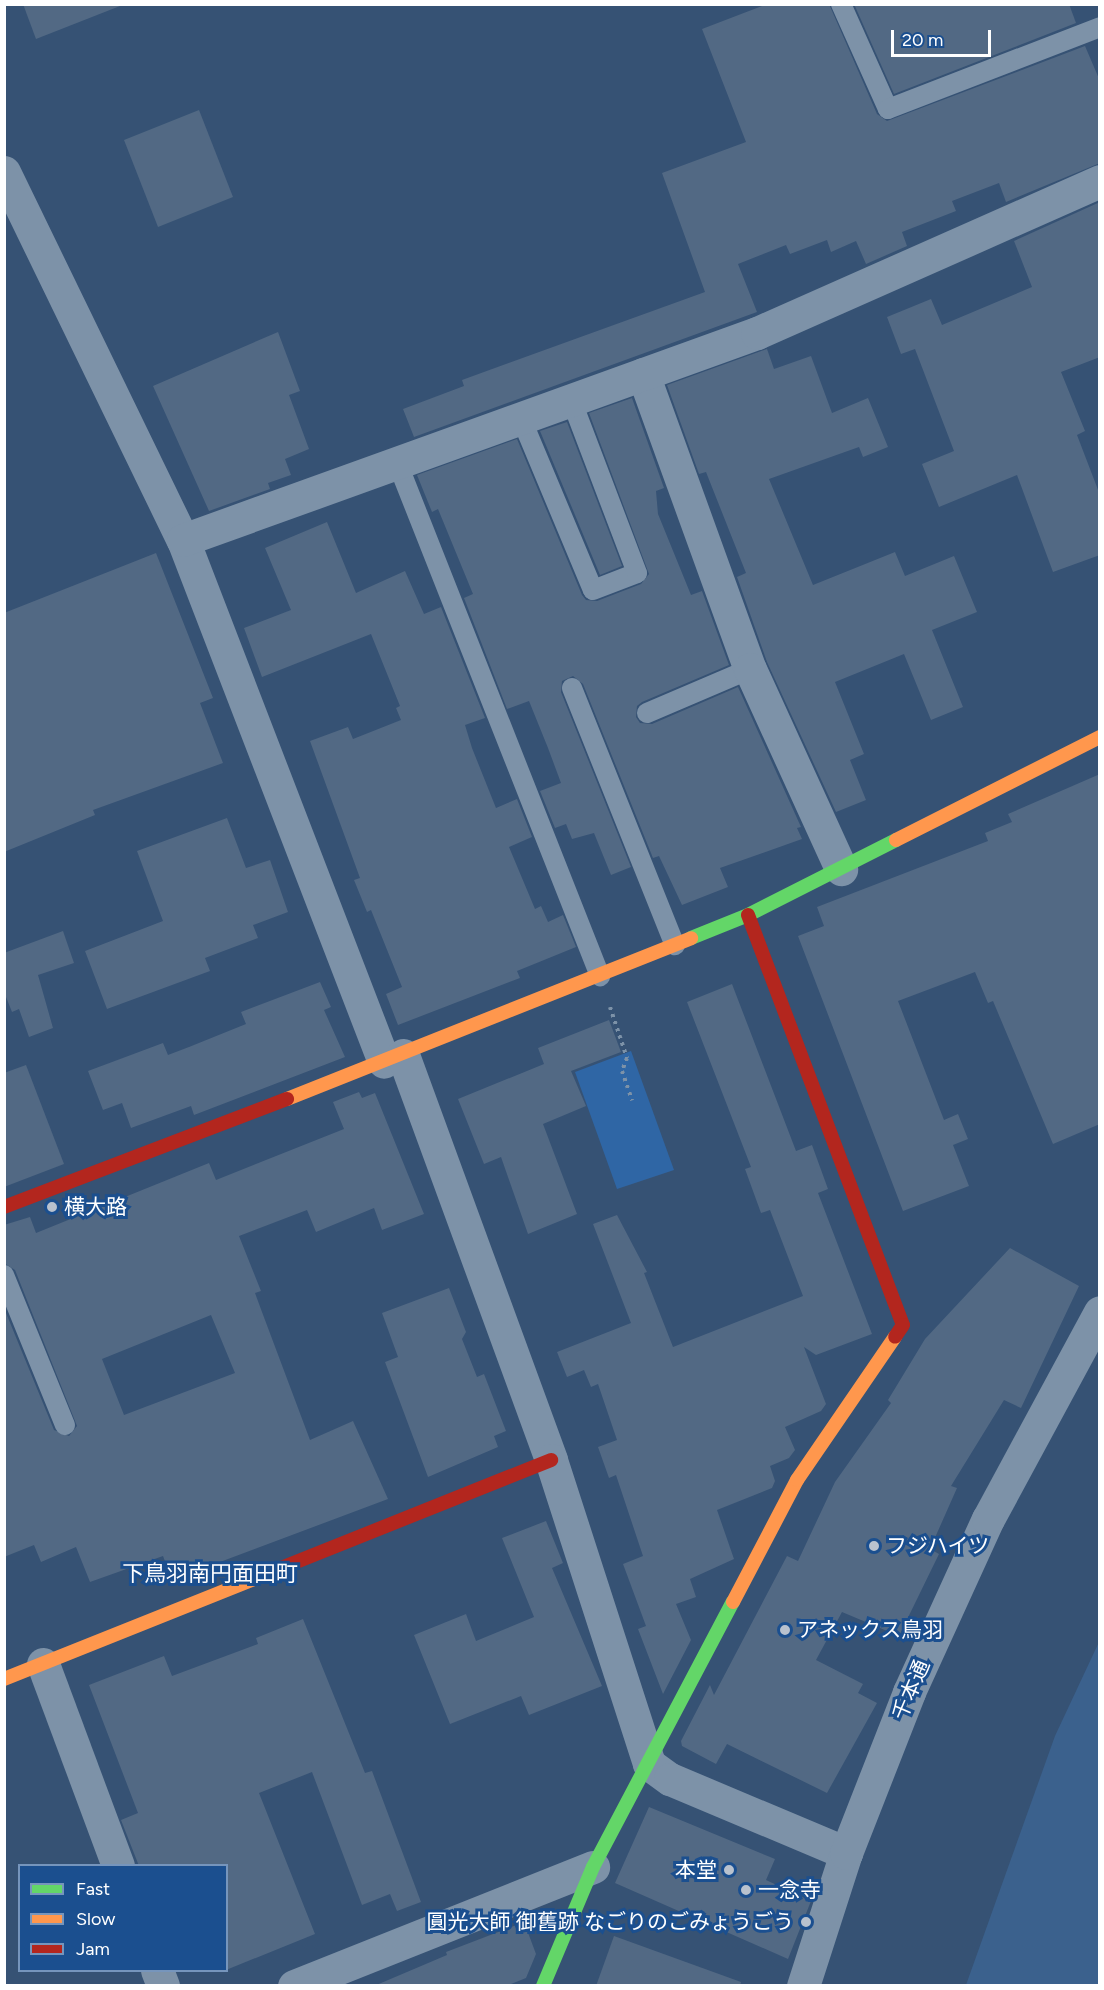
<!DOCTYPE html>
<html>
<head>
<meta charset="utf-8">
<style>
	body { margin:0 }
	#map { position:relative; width:1104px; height:1990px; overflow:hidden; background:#365274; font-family:Figtree,"Noto Sans JP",sans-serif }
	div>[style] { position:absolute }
	.green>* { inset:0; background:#2f66a5 }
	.water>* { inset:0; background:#3b618d }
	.building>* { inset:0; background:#526984 }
	.path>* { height:4px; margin-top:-2px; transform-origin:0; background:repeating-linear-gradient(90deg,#7d92a8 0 3px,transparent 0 7.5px) }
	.lane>* { height:20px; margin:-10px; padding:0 10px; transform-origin:10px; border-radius:10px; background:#7d92a8 }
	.street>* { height:33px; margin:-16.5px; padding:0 16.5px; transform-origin:16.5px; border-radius:16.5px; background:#7d92a8 }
	.fast>* { height:14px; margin:-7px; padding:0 7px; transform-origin:7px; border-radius:7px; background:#63d668 }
	.slow>* { height:14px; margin:-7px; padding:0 7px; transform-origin:7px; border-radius:7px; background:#ff974d }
	.jam>* { height:14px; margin:-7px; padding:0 7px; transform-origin:7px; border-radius:7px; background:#b3261e }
	.dots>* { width:16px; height:16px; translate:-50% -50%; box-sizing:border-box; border:3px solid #1b4f8f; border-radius:50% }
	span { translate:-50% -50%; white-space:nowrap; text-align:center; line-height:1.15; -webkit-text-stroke:6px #1b4f8f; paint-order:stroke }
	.poi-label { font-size:21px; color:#fff }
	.left { translate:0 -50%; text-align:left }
	.right { translate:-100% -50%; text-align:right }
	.street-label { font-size:21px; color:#fff }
	.neighbourhood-label { font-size:22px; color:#fff }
	.frame { position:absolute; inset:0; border:6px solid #fff; pointer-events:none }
	.legend { position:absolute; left:18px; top:1864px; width:210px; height:108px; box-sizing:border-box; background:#1b4f8f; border:2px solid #7695bc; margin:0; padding:8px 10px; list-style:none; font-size:18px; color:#fff }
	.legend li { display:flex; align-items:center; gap:12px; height:30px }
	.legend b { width:30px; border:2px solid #7695bc }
	.scale { position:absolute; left:891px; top:30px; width:100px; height:27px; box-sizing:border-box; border:3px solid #fff; border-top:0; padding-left:8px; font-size:18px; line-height:21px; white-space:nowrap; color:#fff; -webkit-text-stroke:4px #1b4f8f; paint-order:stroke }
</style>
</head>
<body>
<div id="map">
	<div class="green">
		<i style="clip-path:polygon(631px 1051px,674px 1170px,617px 1189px,575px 1072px)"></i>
	</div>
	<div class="water">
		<i style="clip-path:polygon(1099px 1642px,1099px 1985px,966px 1985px,1055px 1736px)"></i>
	</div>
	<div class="building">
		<i style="clip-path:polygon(23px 4px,119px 4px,120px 6px,36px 39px)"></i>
		<i style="clip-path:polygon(767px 4px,829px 4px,877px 114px,887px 121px,1085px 46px,1100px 81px,1100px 163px,1006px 202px,999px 183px,952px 201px,956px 211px,902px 232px,907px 246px,866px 264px,856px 241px,831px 252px,827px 240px,790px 254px,786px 245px,738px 264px,757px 312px,414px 437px,403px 409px,464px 386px,462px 380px,705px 292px,662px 173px,746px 142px,702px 29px)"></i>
		<i style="clip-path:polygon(854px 4px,1069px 4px,1076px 23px,894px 94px)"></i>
		<i style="clip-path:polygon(199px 110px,233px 197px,158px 227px,124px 140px)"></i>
		<i style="clip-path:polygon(1100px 202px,1100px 357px,1061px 372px,1085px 431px,1077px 435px,1100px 495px,1100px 555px,1053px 572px,1017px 475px,939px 507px,922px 464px,954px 451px,915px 349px,901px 354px,887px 317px,931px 299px,942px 325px,1032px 287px,1014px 241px)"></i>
		<i style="clip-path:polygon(278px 332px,300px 391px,289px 395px,309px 449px,285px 459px,291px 475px,268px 483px,270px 489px,209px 511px,153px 386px)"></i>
		<i style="clip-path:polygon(767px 349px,774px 369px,811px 356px,832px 413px,868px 398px,888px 447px,863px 457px,859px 447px,769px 479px,813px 585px,895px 552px,905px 576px,954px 556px,977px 612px,932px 630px,963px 707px,931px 720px,904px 654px,835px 682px,864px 754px,850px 760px,866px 800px,836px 812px,767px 662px,737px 577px,746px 573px,706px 472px,699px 474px,667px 385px)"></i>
		<i style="clip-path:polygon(632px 398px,664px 488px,656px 491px,658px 514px,691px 595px,702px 591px,729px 665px,642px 702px,637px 706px,636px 717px,640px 723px,652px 724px,738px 687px,801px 827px,797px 828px,802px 839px,720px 868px,728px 887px,682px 905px,659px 856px,653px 858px,583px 684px,573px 676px,562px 681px,561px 692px,631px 867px,611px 875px,594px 833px,572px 839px,566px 824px,555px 828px,540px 791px,561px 783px,548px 748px,529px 701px,507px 709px,464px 598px,473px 594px,438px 509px,432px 512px,417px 475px,517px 439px,582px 595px,586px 600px,597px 601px,641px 584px,649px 574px,589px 413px)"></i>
		<i style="clip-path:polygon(567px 422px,622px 566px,600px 575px,540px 431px)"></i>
		<i style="clip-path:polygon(327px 522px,356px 593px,405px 571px,424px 614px,441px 607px,485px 718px,465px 725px,472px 748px,496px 808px,517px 799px,532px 837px,509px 847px,535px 909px,541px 906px,548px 922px,563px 915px,576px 947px,517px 971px,520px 978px,398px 1025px,386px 994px,402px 987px,371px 910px,367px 912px,354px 880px,360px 878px,310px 741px,348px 727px,353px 739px,401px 720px,396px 708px,400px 706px,371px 634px,262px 677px,244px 628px,291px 610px,265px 548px)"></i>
		<i style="clip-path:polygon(156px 553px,213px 698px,200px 703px,223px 763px,93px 810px,95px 815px,4px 852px,4px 613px)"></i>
		<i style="clip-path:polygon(1100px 774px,1100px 1124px,1053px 1144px,993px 1001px,988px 1003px,975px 972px,898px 1001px,944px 1120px,958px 1114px,968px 1139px,953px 1145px,969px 1186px,903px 1211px,798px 936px,824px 926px,817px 907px,988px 841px,985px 833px,1012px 822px,1008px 814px)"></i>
		<i style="clip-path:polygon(227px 818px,246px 868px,270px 860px,288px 912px,253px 925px,258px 938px,205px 958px,210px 971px,107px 1009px,85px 951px,163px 921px,137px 851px)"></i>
		<i style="clip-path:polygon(63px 931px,74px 963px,38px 975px,53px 1028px,29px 1037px,19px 1009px,12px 1012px,4px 992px,4px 953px)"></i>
		<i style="clip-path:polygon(320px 982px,331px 1007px,324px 1010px,345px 1057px,194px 1115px,191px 1106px,131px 1128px,122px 1103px,103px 1110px,88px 1071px,163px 1043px,168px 1055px,189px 1047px,246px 1024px,241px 1012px)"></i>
		<i style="clip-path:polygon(732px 984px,796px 1151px,812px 1145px,828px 1189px,818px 1193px,872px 1334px,816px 1355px,804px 1347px,826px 1404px,821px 1411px,785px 1427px,795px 1450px,789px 1458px,770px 1466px,775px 1481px,772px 1488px,717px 1510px,734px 1559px,690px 1579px,696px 1597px,676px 1604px,691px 1640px,663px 1694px,638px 1629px,646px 1626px,623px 1564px,643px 1556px,616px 1475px,609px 1478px,598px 1447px,617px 1440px,598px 1384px,591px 1387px,584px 1370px,567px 1377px,557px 1352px,631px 1323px,593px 1224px,617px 1215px,647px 1272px,644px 1273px,673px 1347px,803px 1296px,770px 1210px,761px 1213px,745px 1169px,751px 1167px,687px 1002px)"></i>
		<i style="clip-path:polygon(609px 1020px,621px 1052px,571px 1071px,586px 1106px,543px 1124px,577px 1214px,528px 1234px,501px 1157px,484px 1164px,458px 1099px,544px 1064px,538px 1048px)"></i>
		<i style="clip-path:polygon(26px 1065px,64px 1164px,4px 1187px,4px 1073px)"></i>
		<i style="clip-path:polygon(evenodd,359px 1092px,362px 1098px,375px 1093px,424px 1214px,382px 1230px,374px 1208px,316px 1232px,307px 1210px,239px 1236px,261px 1291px,255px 1293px,262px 1312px,310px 1440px,353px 1421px,388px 1499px,172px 1580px,163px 1556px,90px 1582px,76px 1547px,41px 1562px,34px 1545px,4px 1557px,4px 1308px,54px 1430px,69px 1436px,77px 1426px,15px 1270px,4px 1263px,4px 1225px,30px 1217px,36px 1233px,209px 1163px,216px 1180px,344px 1129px,333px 1102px,359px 1092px,211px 1315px,235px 1373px,124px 1415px,102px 1359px,211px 1315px)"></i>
		<i style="clip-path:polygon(1010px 1248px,1079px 1286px,1021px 1408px,1004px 1400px,951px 1486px,957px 1488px,930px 1549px,939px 1554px,899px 1636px,842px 1612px,816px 1660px,863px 1684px,858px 1693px,877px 1703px,827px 1793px,727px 1744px,716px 1764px,682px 1746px,681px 1741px,710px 1685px,714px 1695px,787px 1556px,798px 1561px,835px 1482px,891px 1403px,888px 1400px,925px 1339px)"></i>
		<i style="clip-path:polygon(449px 1288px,466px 1332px,462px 1339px,477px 1377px,484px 1374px,506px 1431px,494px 1436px,498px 1447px,428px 1477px,385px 1362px,398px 1357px,382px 1313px)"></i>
		<i style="clip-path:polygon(546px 1521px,563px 1563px,552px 1568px,602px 1686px,529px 1715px,521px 1696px,450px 1724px,414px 1635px,466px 1614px,476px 1641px,534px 1617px,502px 1538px)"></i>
		<i style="clip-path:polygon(303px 1619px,365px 1773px,372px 1771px,421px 1902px,397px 1911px,390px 1894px,362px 1905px,312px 1772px,259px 1793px,315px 1934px,226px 1970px,226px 1866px,139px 1866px,121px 1820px,138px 1813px,89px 1685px,164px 1656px,172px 1676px,258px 1644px,256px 1638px)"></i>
		<i style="clip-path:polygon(649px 1807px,775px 1859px,766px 1880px,811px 1901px,788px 1959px,615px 1883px)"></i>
		<i style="clip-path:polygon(524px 1922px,536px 1954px,526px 1978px,506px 1986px,374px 1986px,447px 1955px,446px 1952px)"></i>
		<i style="clip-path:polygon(614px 1936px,741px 1982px,740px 1986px,596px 1986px)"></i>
	</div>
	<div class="path">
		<i style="left:610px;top:1007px;width:54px;rotate:71.6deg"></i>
		<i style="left:627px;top:1058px;width:14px;rotate:111deg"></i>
		<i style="left:622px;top:1071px;width:31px;rotate:71deg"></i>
	</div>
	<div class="lane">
		<i style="left:841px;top:4px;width:115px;rotate:65.9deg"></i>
		<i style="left:888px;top:109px;width:227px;rotate:-21.1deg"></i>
		<i style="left:521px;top:418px;width:186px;rotate:67.3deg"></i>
		<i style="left:593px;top:590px;width:47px;rotate:-21.1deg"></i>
		<i style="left:637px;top:573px;width:186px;rotate:-110.8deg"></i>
		<i style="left:397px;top:462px;width:553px;rotate:68.45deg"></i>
		<i style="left:572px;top:688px;width:277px;rotate:68.2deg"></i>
		<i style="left:647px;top:713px;width:112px;rotate:-23.1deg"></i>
		<i style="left:4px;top:1275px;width:162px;rotate:67.9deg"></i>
	</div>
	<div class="street">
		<i style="left:4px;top:172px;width:409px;rotate:64.1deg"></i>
		<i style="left:183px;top:540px;width:559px;rotate:68.94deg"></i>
		<i style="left:643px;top:374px;width:314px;rotate:70.1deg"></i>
		<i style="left:750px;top:669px;width:220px;rotate:65.5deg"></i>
		<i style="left:183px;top:540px;width:610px;rotate:-19.83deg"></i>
		<i style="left:757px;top:333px;width:375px;rotate:-23.9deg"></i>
		<i style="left:403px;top:1055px;width:431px;rotate:69.9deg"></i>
		<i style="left:551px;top:1460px;width:319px;rotate:72.1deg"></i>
		<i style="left:649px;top:1764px;width:26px;rotate:36deg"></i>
		<i style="left:670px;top:1779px;width:191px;rotate:22.8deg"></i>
		<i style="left:43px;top:1664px;width:215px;rotate:69.6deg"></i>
		<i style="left:157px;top:1970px;width:17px;rotate:69deg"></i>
		<i style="left:294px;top:1986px;width:322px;rotate:-21.7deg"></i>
		<i style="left:803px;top:1986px;width:140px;rotate:-72.1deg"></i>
		<i style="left:846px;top:1853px;width:173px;rotate:-68.6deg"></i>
		<i style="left:909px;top:1692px;width:190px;rotate:-65.5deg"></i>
		<i style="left:988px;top:1519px;width:235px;rotate:-61.6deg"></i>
	</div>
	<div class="fast">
		<i style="left:691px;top:938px;width:61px;rotate:-22deg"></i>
		<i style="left:748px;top:915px;width:166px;rotate:-26.9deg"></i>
		<i style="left:543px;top:1986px;width:129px;rotate:-67.2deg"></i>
		<i style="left:593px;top:1867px;width:300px;rotate:-62.2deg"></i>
	</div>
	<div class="slow">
		<i style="left:896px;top:840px;width:229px;rotate:-26.8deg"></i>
		<i style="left:287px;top:1099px;width:435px;rotate:-21.7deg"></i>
		<i style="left:733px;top:1602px;width:138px;rotate:-62.3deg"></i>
		<i style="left:797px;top:1480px;width:173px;rotate:-55.6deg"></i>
		<i style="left:4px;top:1679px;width:298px;rotate:-21.8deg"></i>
	</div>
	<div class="jam">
		<i style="left:748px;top:915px;width:438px;rotate:69.3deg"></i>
		<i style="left:903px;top:1325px;width:14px;rotate:124deg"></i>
		<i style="left:4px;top:1207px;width:303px;rotate:-20.9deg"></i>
		<i style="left:281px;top:1568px;width:291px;rotate:-21.8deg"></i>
	</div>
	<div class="dots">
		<i style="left:52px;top:1207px;background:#b9c2ce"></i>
		<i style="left:874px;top:1546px;background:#b9c2ce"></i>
		<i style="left:785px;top:1630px;background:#b9c2ce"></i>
		<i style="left:729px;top:1870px;background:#b9c2ce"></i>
		<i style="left:746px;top:1890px;background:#b9c2ce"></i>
		<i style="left:806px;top:1922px;background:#b9c2ce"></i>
	</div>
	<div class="poi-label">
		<span class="left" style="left:64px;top:1207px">横大路</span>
		<span class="left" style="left:886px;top:1546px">フジハイツ</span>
		<span class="left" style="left:797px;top:1630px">アネックス鳥羽</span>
		<span class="right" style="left:717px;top:1870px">本堂</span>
		<span class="left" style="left:758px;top:1890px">一念寺</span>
		<span class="right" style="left:794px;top:1922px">圓光大師 御舊跡 なごりのごみょうごう</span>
	</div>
	<div class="street-label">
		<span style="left:911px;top:1690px;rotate:-67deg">千本通</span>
	</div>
	<div class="neighbourhood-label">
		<span style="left:210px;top:1574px">下鳥羽南円面田町</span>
	</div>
	<div class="frame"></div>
	<ul class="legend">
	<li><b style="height:8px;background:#63d668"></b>Fast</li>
	<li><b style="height:8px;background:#ff974d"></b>Slow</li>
	<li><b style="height:8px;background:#b3261e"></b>Jam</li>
	</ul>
	<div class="scale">20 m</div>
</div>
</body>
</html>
